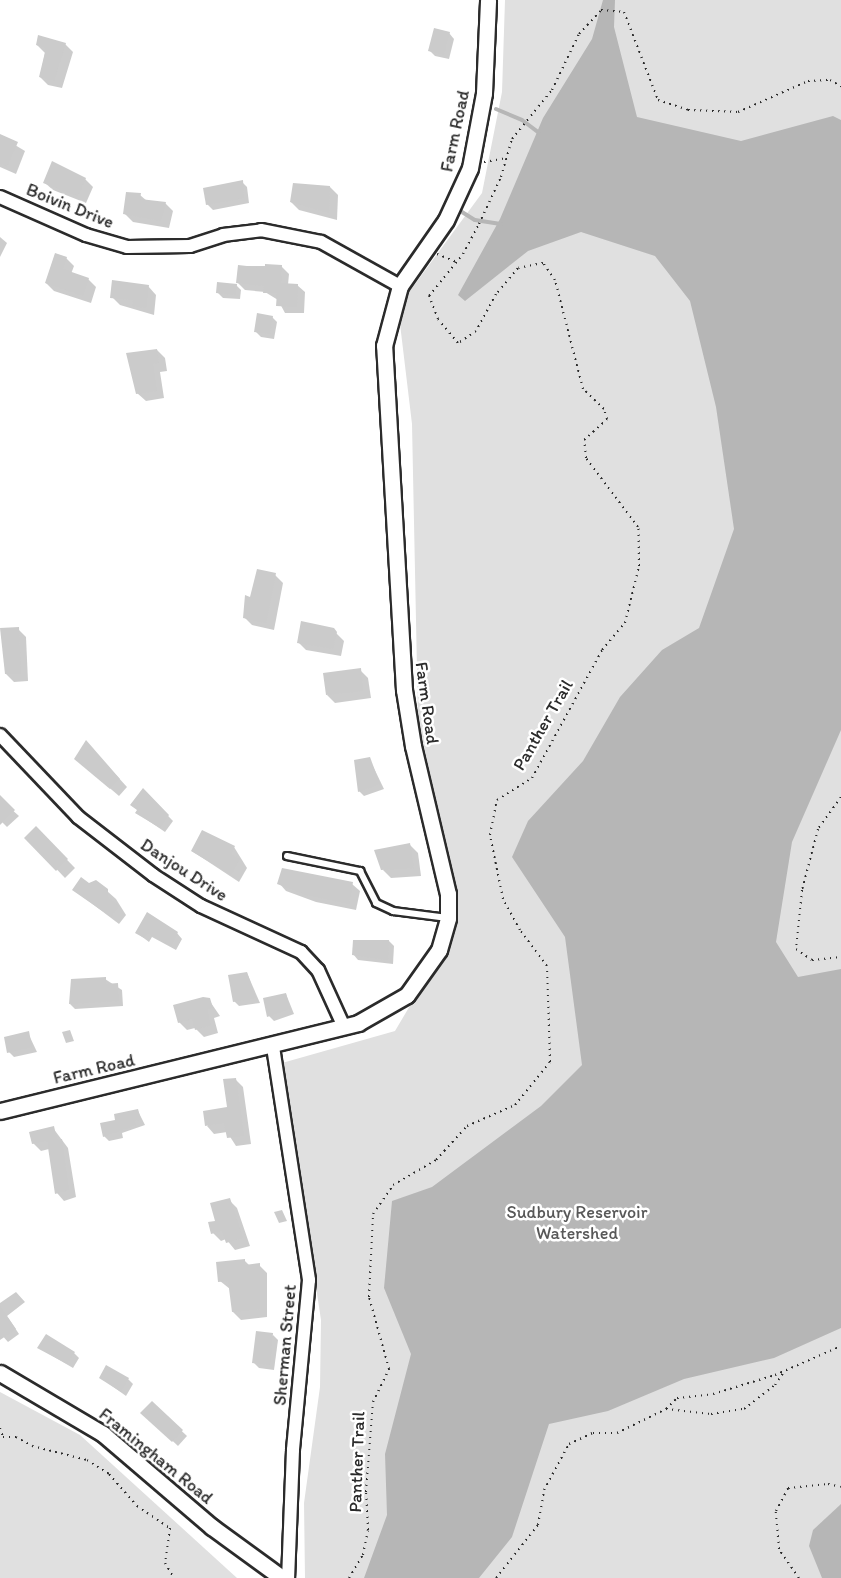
<!DOCTYPE html>
<html>
<head>
<meta charset="utf-8">
<style>
	body { margin:0 }
	#map { position:relative; width:841px; height:1578px; overflow:hidden; background:#fff; font-family:Itim,sans-serif }
	div>[style] { position:absolute }
	.green>* { inset:0; background:#e0e0e0 }
	.water>* { inset:0; background:#b6b6b6 }
	.shadow>* { inset:0; background:#0003 }
	.stream>* { height:4px; margin:-2px; padding:0 2px; transform-origin:2px; border-radius:2px; background:#b6b6b6 }
	.building>* { inset:0; background:#cbcbcb }
	.path>* { height:2px; margin-top:-1px; transform-origin:0; background:repeating-linear-gradient(90deg,#2b2b2b 0 1.5px,transparent 0 6px) }
	.roads { filter:drop-shadow(2px 0 #2b2b2b) drop-shadow(-2px 0 #2b2b2b) drop-shadow(0 2px #2b2b2b) drop-shadow(0 -2px #2b2b2b) }
	.service>* { height:6px; margin:-3px; padding:0 3px; transform-origin:3px; border-radius:3px; background:#fff }
	.minor>* { height:12px; margin:-6px; padding:0 6px; transform-origin:6px; border-radius:6px; background:#fff }
	.tertiary>* { height:15px; margin:-7.5px; padding:0 7.5px; transform-origin:7.5px; border-radius:7.5px; background:#fff }
	span { translate:-50% -50%; white-space:nowrap; text-align:center; line-height:1.15; -webkit-text-stroke:5px #fff; paint-order:stroke }
	.street-label { font-size:18px; color:#2b2b2b }
	.park-label { font-size:18px; color:#585858 }
</style>
</head>
<body>
<div id="map">
	<div class="green">
		<i style="clip-path:polygon(505px 0,841px 0,841px 1578px,305px 1578px,304px 1503px,320px 1387px,321px 1320px,282px 1063px,395px 1031px,450px 938px,445px 842px,418px 719px,412px 424px,400px 324px,407px 295px,482px 193px,502px 92px)"></i>
		<i style="clip-path:polygon(0 1392px,80px 1435px,237px 1578px,0 1578px)"></i>
	</div>
	<div class="water">
		<i style="clip-path:polygon(603px 0,615px 0,614px 27px,637px 117px,741px 141px,833px 116px,841px 120px,841px 730px,792px 842px,776px 942px,798px 977px,841px 969px,841px 1328px,774px 1358px,684px 1379px,608px 1411px,549px 1424px,512px 1537px,479px 1578px,364px 1578px,387px 1515px,385px 1454px,411px 1354px,384px 1288px,392px 1201px,432px 1187px,541px 1106px,582px 1065px,565px 937px,512px 857px,528px 821px,583px 761px,620px 697px,662px 650px,699px 628px,734px 529px,716px 407px,690px 301px,655px 256px,581px 232px,528px 251px,465px 301px,458px 295px,500px 219px,543px 118px,592px 39px)"></i>
		<i style="clip-path:polygon(841px 1504px,841px 1578px,822px 1578px,809px 1546px,813px 1530px)"></i>
	</div>
	<div class="shadow">
		<i style="clip-path:polygon(449px 33px,454px 39px,449px 59px,435px 56px,430px 51px)"></i>
		<i style="clip-path:polygon(65px 44px,73px 52px,62px 88px,48px 85px,40px 77px,45px 53px,37px 45px)"></i>
		<i style="clip-path:polygon(0 136px,25px 151px,16px 174px,0 167px)"></i>
		<i style="clip-path:polygon(85px 179px,93px 187px,86px 203px,53px 190px,45px 183px)"></i>
		<i style="clip-path:polygon(242px 182px,247px 187px,249px 203px,213px 210px,207px 204px)"></i>
		<i style="clip-path:polygon(330px 187px,338px 195px,337px 220px,299px 210px,291px 202px)"></i>
		<i style="clip-path:polygon(140px 195px,147px 201px,165px 203px,173px 211px,169px 228px,133px 222px,125px 214px)"></i>
		<i style="clip-path:polygon(0 237px,7px 243px,0 257px)"></i>
		<i style="clip-path:polygon(66px 258px,74px 266px,71px 274px,88px 279px,96px 287px,91px 303px,54px 291px,46px 283px)"></i>
		<i style="clip-path:polygon(239px 266px,281px 266px,289px 274px,288px 285px,297px 285px,305px 292px,304px 313px,285px 313px,278px 300px,265px 292px,245px 290px,238px 283px)"></i>
		<i style="clip-path:polygon(236px 285px,241px 290px,240px 299px,223px 298px,218px 293px)"></i>
		<i style="clip-path:polygon(148px 286px,156px 295px,154px 315px,120px 305px,112px 297px)"></i>
		<i style="clip-path:polygon(272px 317px,277px 322px,274px 339px,261px 337px,256px 332px)"></i>
		<i style="clip-path:polygon(157px 350px,165px 358px,167px 371px,160px 372px,164px 398px,146px 401px,137px 393px)"></i>
		<i style="clip-path:polygon(275px 575px,283px 583px,274px 630px,252px 625px,244px 617px,251px 599px)"></i>
		<i style="clip-path:polygon(18px 629px,26px 637px,28px 681px,14px 682px,6px 674px)"></i>
		<i style="clip-path:polygon(336px 633px,344px 641px,341px 656px,306px 650px,298px 642px)"></i>
		<i style="clip-path:polygon(360px 670px,368px 678px,371px 698px,335px 703px,327px 695px)"></i>
		<i style="clip-path:polygon(86px 742px,127px 787px,119px 796px,76px 759px)"></i>
		<i style="clip-path:polygon(369px 758px,384px 789px,364px 796px,359px 791px)"></i>
		<i style="clip-path:polygon(143px 790px,173px 821px,165px 832px,137px 813px)"></i>
		<i style="clip-path:polygon(0 799px,19px 816px,7px 827px,0 820px)"></i>
		<i style="clip-path:polygon(36px 828px,75px 868px,65px 878px,27px 838px)"></i>
		<i style="clip-path:polygon(410px 845px,418px 853px,421px 876px,391px 878px,383px 870px)"></i>
		<i style="clip-path:polygon(234px 847px,247px 868px,239px 882px,192px 851px)"></i>
		<i style="clip-path:polygon(279px 883px,352px 884px,360px 891px,356px 910px,316px 902px,286px 891px)"></i>
		<i style="clip-path:polygon(89px 885px,107px 891px,116px 899px,126px 915px,119px 924px,74px 890px)"></i>
		<i style="clip-path:polygon(137px 933px,177px 933px,182px 939px,176px 950px,152px 937px,149px 942px)"></i>
		<i style="clip-path:polygon(389px 941px,394px 946px,393px 964px,358px 960px,353px 954px)"></i>
		<i style="clip-path:polygon(247px 973px,260px 1003px,239px 1006px,234px 1001px)"></i>
		<i style="clip-path:polygon(105px 979px,122px 990px,123px 1006px,75px 1009px,70px 1004px)"></i>
		<i style="clip-path:polygon(286px 994px,294px 1014px,274px 1021px,269px 1016px)"></i>
		<i style="clip-path:polygon(209px 1000px,220px 1016px,214px 1018px,218px 1033px,204px 1037px,195px 1028px,187px 1030px,179px 1022px)"></i>
		<i style="clip-path:polygon(70px 1030px,74px 1041px,66px 1043px,62px 1032px)"></i>
		<i style="clip-path:polygon(28px 1033px,37px 1052px,14px 1057px,9px 1052px)"></i>
		<i style="clip-path:polygon(235px 1079px,243px 1087px,251px 1144px,236px 1146px,227px 1132px,214px 1134px,207px 1126px,229px 1109px)"></i>
		<i style="clip-path:polygon(138px 1111px,145px 1125px,122px 1133px,123px 1138px,109px 1141px,104px 1136px,117px 1121px)"></i>
		<i style="clip-path:polygon(53px 1128px,68px 1148px,76px 1197px,64px 1201px,57px 1193px,49px 1149px,41px 1151px,33px 1143px)"></i>
		<i style="clip-path:polygon(229px 1200px,237px 1208px,250px 1246px,235px 1250px,226px 1239px,221px 1241px,213px 1233px)"></i>
		<i style="clip-path:polygon(282px 1210px,287px 1221px,279px 1223px,274px 1212px)"></i>
		<i style="clip-path:polygon(244px 1260px,250px 1266px,259px 1265px,267px 1273px,267px 1317px,241px 1320px,233px 1312px,230px 1289px,220px 1281px)"></i>
		<i style="clip-path:polygon(16px 1292px,25px 1302px,7px 1316px,19px 1334px,8px 1342px,0 1333px,0 1303px)"></i>
		<i style="clip-path:polygon(273px 1335px,278px 1340px,274px 1370px,259px 1368px,253px 1362px)"></i>
		<i style="clip-path:polygon(39px 1348px,74px 1353px,79px 1358px,73px 1368px)"></i>
		<i style="clip-path:polygon(101px 1378px,128px 1379px,133px 1384px,126px 1396px)"></i>
		<i style="clip-path:polygon(152px 1403px,187px 1436px,178px 1446px,143px 1413px)"></i>
	</div>
	<div class="stream">
		<i style="left:496px;top:109px;width:28px;rotate:23deg"></i>
		<i style="left:522px;top:120px;width:21px;rotate:37deg"></i>
		<i style="left:462px;top:212px;width:15px;rotate:32deg"></i>
		<i style="left:475px;top:220px;width:26px;rotate:9deg"></i>
	</div>
	<div class="building">
		<i style="clip-path:polygon(434px 28px,450px 32px,444px 55px,428px 51px)"></i>
		<i style="clip-path:polygon(38px 35px,66px 43px,54px 81px,39px 77px,46px 48px,36px 45px)"></i>
		<i style="clip-path:polygon(0 134px,18px 142px,7px 167px,0 163px)"></i>
		<i style="clip-path:polygon(52px 161px,86px 178px,78px 196px,43px 183px)"></i>
		<i style="clip-path:polygon(243px 180px,244px 198px,206px 205px,203px 188px)"></i>
		<i style="clip-path:polygon(293px 183px,330px 186px,329px 213px,290px 202px)"></i>
		<i style="clip-path:polygon(126px 192px,141px 193px,140px 199px,166px 202px,161px 221px,123px 214px)"></i>
		<i style="clip-path:polygon(55px 253px,67px 257px,63px 269px,89px 278px,83px 296px,45px 283px)"></i>
		<i style="clip-path:polygon(265px 264px,282px 265px,281px 283px,298px 284px,297px 307px,276px 306px,277px 293px,263px 293px,264px 286px,236px 283px,238px 265px,265px 268px)"></i>
		<i style="clip-path:polygon(112px 280px,149px 285px,146px 308px,132px 306px,133px 300px,110px 298px)"></i>
		<i style="clip-path:polygon(217px 282px,237px 284px,236px 295px,216px 293px)"></i>
		<i style="clip-path:polygon(257px 313px,273px 316px,270px 334px,254px 332px)"></i>
		<i style="clip-path:polygon(157px 349px,159px 363px,153px 364px,157px 391px,136px 394px,126px 353px)"></i>
		<i style="clip-path:polygon(257px 569px,276px 573px,266px 623px,243px 618px,245px 595px,250px 597px)"></i>
		<i style="clip-path:polygon(301px 621px,334px 628px,337px 632px,333px 649px,297px 643px)"></i>
		<i style="clip-path:polygon(19px 627px,21px 674px,5px 674px,0 628px)"></i>
		<i style="clip-path:polygon(361px 668px,363px 691px,326px 695px,323px 673px)"></i>
		<i style="clip-path:polygon(86px 740px,120px 779px,110px 789px,74px 759px)"></i>
		<i style="clip-path:polygon(370px 757px,380px 784px,358px 792px,354px 760px)"></i>
		<i style="clip-path:polygon(143px 788px,169px 815px,160px 828px,135px 813px,137px 810px,130px 805px)"></i>
		<i style="clip-path:polygon(0 795px,15px 810px,0 825px)"></i>
		<i style="clip-path:polygon(36px 826px,68px 859px,56px 871px,24px 838px)"></i>
		<i style="clip-path:polygon(202px 830px,235px 846px,231px 854px,240px 859px,231px 875px,191px 851px)"></i>
		<i style="clip-path:polygon(410px 843px,414px 868px,381px 870px,374px 850px)"></i>
		<i style="clip-path:polygon(282px 868px,353px 882px,349px 904px,307px 895px,277px 884px)"></i>
		<i style="clip-path:polygon(81px 877px,89px 883px,96px 880px,108px 889px,108px 897px,119px 906px,111px 917px,72px 890px)"></i>
		<i style="clip-path:polygon(147px 912px,178px 932px,171px 946px,147px 933px,144px 938px,135px 933px)"></i>
		<i style="clip-path:polygon(353px 940px,389px 940px,388px 960px,352px 955px)"></i>
		<i style="clip-path:polygon(247px 972px,256px 998px,233px 1002px,228px 975px)"></i>
		<i style="clip-path:polygon(106px 977px,106px 984px,118px 983px,119px 1001px,69px 1004px,71px 979px)"></i>
		<i style="clip-path:polygon(286px 993px,290px 1009px,267px 1017px,263px 998px)"></i>
		<i style="clip-path:polygon(203px 997px,210px 998px,213px 1008px,207px 1010px,211px 1025px,195px 1030px,192px 1019px,178px 1023px,173px 1005px)"></i>
		<i style="clip-path:polygon(29px 1031px,32px 1047px,7px 1053px,4px 1037px)"></i>
		<i style="clip-path:polygon(236px 1078px,244px 1136px,227px 1138px,224px 1123px,205px 1126px,203px 1111px,227px 1107px,223px 1079px)"></i>
		<i style="clip-path:polygon(138px 1109px,141px 1120px,135px 1121px,136px 1125px,103px 1137px,100px 1123px,115px 1120px,114px 1114px)"></i>
		<i style="clip-path:polygon(54px 1126px,57px 1140px,62px 1139px,69px 1190px,55px 1194px,47px 1141px,32px 1144px,29px 1132px)"></i>
		<i style="clip-path:polygon(230px 1198px,243px 1238px,226px 1243px,222px 1231px,211px 1234px,208px 1222px,215px 1221px,210px 1203px)"></i>
		<i style="clip-path:polygon(245px 1259px,245px 1265px,260px 1263px,260px 1309px,232px 1312px,228px 1281px,218px 1282px,216px 1262px)"></i>
		<i style="clip-path:polygon(0 1306px,16px 1329px,0 1340px)"></i>
		<i style="clip-path:polygon(256px 1331px,273px 1333px,270px 1365px,252px 1363px)"></i>
		<i style="clip-path:polygon(46px 1334px,75px 1352px,67px 1364px,37px 1348px)"></i>
		<i style="clip-path:polygon(106px 1365px,129px 1378px,121px 1392px,99px 1378px)"></i>
		<i style="clip-path:polygon(152px 1401px,183px 1430px,172px 1442px,140px 1413px)"></i>
	</div>
	<div class="path">
		<i style="left:484px;top:162px;width:22px;rotate:-10deg"></i>
		<i style="left:437px;top:254px;width:22px;rotate:22deg"></i>
		<i style="left:841px;top:797px;width:39px;rotate:126deg"></i>
		<i style="left:818px;top:829px;width:63px;rotate:104.7deg"></i>
		<i style="left:802px;top:890px;width:59px;rotate:95.8deg"></i>
		<i style="left:796px;top:949px;width:19px;rotate:35deg"></i>
		<i style="left:812px;top:960px;width:29px;rotate:-6deg"></i>
		<i style="left:666px;top:1409px;width:45px;rotate:6.3deg"></i>
		<i style="left:711px;top:1414px;width:33px;rotate:-9deg"></i>
		<i style="left:744px;top:1409px;width:39px;rotate:-38deg"></i>
		<i style="left:775px;top:1385px;width:14px;rotate:-56deg"></i>
		<i style="left:0;top:1428px;width:9px;rotate:72deg"></i>
		<i style="left:3px;top:1437px;width:13px"></i>
		<i style="left:16px;top:1437px;width:18px;rotate:29deg"></i>
		<i style="left:32px;top:1446px;width:57px;rotate:14.3deg"></i>
		<i style="left:87px;top:1460px;width:26px;rotate:32deg"></i>
		<i style="left:109px;top:1474px;width:43px;rotate:48.8deg"></i>
		<i style="left:137px;top:1506px;width:40px;rotate:34deg"></i>
		<i style="left:170px;top:1528px;width:35px;rotate:98deg"></i>
		<i style="left:165px;top:1563px;width:17px;rotate:59deg"></i>
		<i style="left:349px;top:1578px;width:27px;rotate:-59deg"></i>
		<i style="left:363px;top:1555px;width:25px;rotate:-79deg"></i>
		<i style="left:368px;top:1530px;width:38px;rotate:-93deg"></i>
		<i style="left:366px;top:1492px;width:90px;rotate:-85.6deg"></i>
		<i style="left:373px;top:1402px;width:37px;rotate:-64deg"></i>
		<i style="left:389px;top:1369px;width:75px;rotate:-105.5deg"></i>
		<i style="left:369px;top:1297px;width:83px;rotate:-87.2deg"></i>
		<i style="left:373px;top:1214px;width:35px;rotate:-55deg"></i>
		<i style="left:393px;top:1185px;width:50px;rotate:-30.2deg"></i>
		<i style="left:436px;top:1160px;width:46px;rotate:-47.6deg"></i>
		<i style="left:467px;top:1126px;width:52px;rotate:-23.6deg"></i>
		<i style="left:515px;top:1105px;width:55px;rotate:-50.9deg"></i>
		<i style="left:550px;top:1062px;width:96px;rotate:-91.8deg"></i>
		<i style="left:547px;top:966px;width:45px;rotate:-126.9deg"></i>
		<i style="left:520px;top:930px;width:35px;rotate:-119deg"></i>
		<i style="left:503px;top:899px;width:65px;rotate:-101.5deg"></i>
		<i style="left:490px;top:835px;width:36px;rotate:-79deg"></i>
		<i style="left:497px;top:800px;width:41px;rotate:-32.2deg"></i>
		<i style="left:532px;top:778px;width:146px;rotate:-61.3deg"></i>
		<i style="left:602px;top:650px;width:35px;rotate:-50deg"></i>
		<i style="left:625px;top:623px;width:59px;rotate:-76.2deg"></i>
		<i style="left:639px;top:566px;width:39px;rotate:-91deg"></i>
		<i style="left:638px;top:527px;width:86px;rotate:-127deg"></i>
		<i style="left:586px;top:458px;width:18px;rotate:-96deg"></i>
		<i style="left:584px;top:440px;width:31px;rotate:-42deg"></i>
		<i style="left:607px;top:419px;width:10px;rotate:-107deg"></i>
		<i style="left:604px;top:409px;width:29px;rotate:-136deg"></i>
		<i style="left:583px;top:389px;width:113px;rotate:-104.4deg"></i>
		<i style="left:555px;top:280px;width:21px;rotate:-125deg"></i>
		<i style="left:543px;top:263px;width:25px;rotate:169deg"></i>
		<i style="left:518px;top:268px;width:34px;rotate:130deg"></i>
		<i style="left:496px;top:294px;width:42px;rotate:118.4deg"></i>
		<i style="left:476px;top:331px;width:22px;rotate:146deg"></i>
		<i style="left:458px;top:343px;width:31px;rotate:-130deg"></i>
		<i style="left:438px;top:319px;width:25px;rotate:-111deg"></i>
		<i style="left:429px;top:296px;width:54px;rotate:-51deg"></i>
		<i style="left:463px;top:254px;width:34px;rotate:-62deg"></i>
		<i style="left:479px;top:224px;width:52px;rotate:-64.9deg"></i>
		<i style="left:501px;top:177px;width:40px;rotate:-74deg"></i>
		<i style="left:512px;top:139px;width:63px;rotate:-50.8deg"></i>
		<i style="left:552px;top:90px;width:62px;rotate:-64.3deg"></i>
		<i style="left:579px;top:34px;width:33px;rotate:-47deg"></i>
		<i style="left:601px;top:10px;width:23px;rotate:5deg"></i>
		<i style="left:624px;top:12px;width:94px;rotate:68.9deg"></i>
		<i style="left:658px;top:100px;width:32px;rotate:18deg"></i>
		<i style="left:688px;top:110px;width:50px;rotate:2.3deg"></i>
		<i style="left:738px;top:112px;width:77px;rotate:-23.9deg"></i>
		<i style="left:808px;top:81px;width:22px;rotate:-3deg"></i>
		<i style="left:830px;top:80px;width:13px;rotate:29deg"></i>
		<i style="left:496px;top:1578px;width:68px;rotate:-51.6deg"></i>
		<i style="left:538px;top:1525px;width:36px;rotate:-80deg"></i>
		<i style="left:544px;top:1490px;width:52px;rotate:-61.5deg"></i>
		<i style="left:569px;top:1444px;width:26px;rotate:-25deg"></i>
		<i style="left:593px;top:1433px;width:24px"></i>
		<i style="left:617px;top:1433px;width:55px;rotate:-26.1deg"></i>
		<i style="left:666px;top:1409px;width:16px;rotate:-45deg"></i>
		<i style="left:677px;top:1398px;width:36px;rotate:-6deg"></i>
		<i style="left:713px;top:1394px;width:65px;rotate:-17deg"></i>
		<i style="left:775px;top:1375px;width:72px;rotate:-23.7deg"></i>
		<i style="left:799px;top:1578px;width:35px;rotate:-125deg"></i>
		<i style="left:779px;top:1549px;width:38px;rotate:-95deg"></i>
		<i style="left:776px;top:1511px;width:26px;rotate:-62deg"></i>
		<i style="left:788px;top:1488px;width:40px;rotate:-5.7deg"></i>
		<i style="left:828px;top:1484px;width:13px;rotate:13deg"></i>
	</div>
	<div class="roads">
		<div class="service">
			<i style="left:287px;top:856px;width:75px;rotate:11.6deg"></i>
			<i style="left:360px;top:871px;width:36px;rotate:63deg"></i>
			<i style="left:376px;top:903px;width:19px;rotate:25deg"></i>
			<i style="left:393px;top:911px;width:55px;rotate:7.3deg"></i>
		</div>
		<div class="minor">
			<i style="left:0;top:197px;width:94px;rotate:23.8deg"></i>
			<i style="left:86px;top:235px;width:43px;rotate:16.3deg"></i>
			<i style="left:127px;top:247px;width:63px;rotate:-0.9deg"></i>
			<i style="left:190px;top:246px;width:35px;rotate:-18deg"></i>
			<i style="left:223px;top:235px;width:38px;rotate:-7deg"></i>
			<i style="left:261px;top:230px;width:61px;rotate:11.3deg"></i>
			<i style="left:321px;top:242px;width:90px;rotate:29.1deg"></i>
			<i style="left:0;top:735px;width:113px;rotate:46.4deg"></i>
			<i style="left:78px;top:817px;width:95px;rotate:37.7deg"></i>
			<i style="left:153px;top:875px;width:57px;rotate:32.9deg"></i>
			<i style="left:201px;top:906px;width:110px;rotate:24.7deg"></i>
			<i style="left:301px;top:952px;width:25px;rotate:47deg"></i>
			<i style="left:318px;top:970px;width:63px;rotate:65.5deg"></i>
			<i style="left:273px;top:1047px;width:236px;rotate:81.2deg"></i>
			<i style="left:309px;top:1280px;width:171px;rotate:95.4deg"></i>
			<i style="left:293px;top:1450px;width:128px;rotate:92.2deg"></i>
		</div>
		<div class="tertiary">
			<i style="left:0;top:1111px;width:369px;rotate:-13.8deg"></i>
			<i style="left:358px;top:1023px;width:56px;rotate:-29.7deg"></i>
			<i style="left:407px;top:995px;width:55px;rotate:-54.6deg"></i>
			<i style="left:439px;top:950px;width:33px;rotate:-74deg"></i>
			<i style="left:448px;top:918px;width:24px;rotate:-90deg"></i>
			<i style="left:448px;top:894px;width:152px;rotate:-103.3deg"></i>
			<i style="left:413px;top:746px;width:57px;rotate:-99.1deg"></i>
			<i style="left:404px;top:690px;width:345px;rotate:-93.3deg"></i>
			<i style="left:384px;top:346px;width:62px;rotate:-75.1deg"></i>
			<i style="left:400px;top:286px;width:80px;rotate:-55.1deg"></i>
			<i style="left:446px;top:220px;width:57px;rotate:-65.2deg"></i>
			<i style="left:470px;top:168px;width:76px;rotate:-79.4deg"></i>
			<i style="left:484px;top:93px;width:93px;rotate:-87.5deg"></i>
			<i style="left:0;top:1373px;width:120px;rotate:30.6deg"></i>
			<i style="left:103px;top:1434px;width:143px;rotate:40.5deg"></i>
			<i style="left:212px;top:1527px;width:87px;rotate:36.1deg"></i>
		</div>
	</div>
	<div class="street-label">
		<span style="left:455px;top:131px;rotate:-78deg">Farm Road</span>
		<span style="left:70px;top:206px;rotate:22deg">Boivin Drive</span>
		<span style="left:427px;top:703px;rotate:82deg">Farm Road</span>
		<span style="left:543px;top:725px;rotate:-60deg">Panther Trail</span>
		<span style="left:184px;top:870px;rotate:33deg">Danjou Drive</span>
		<span style="left:94px;top:1069px;rotate:-13deg">Farm Road</span>
		<span style="left:285px;top:1345px;rotate:-85deg">Sherman Street</span>
		<span style="left:156px;top:1456px;rotate:39deg">Framingham Road</span>
		<span style="left:357px;top:1462px;rotate:-88deg">Panther Trail</span>
	</div>
	<div class="park-label">
		<span style="left:577px;top:1223px">Sudbury Reservoir<br>Watershed</span>
	</div>
</div>
</body>
</html>
